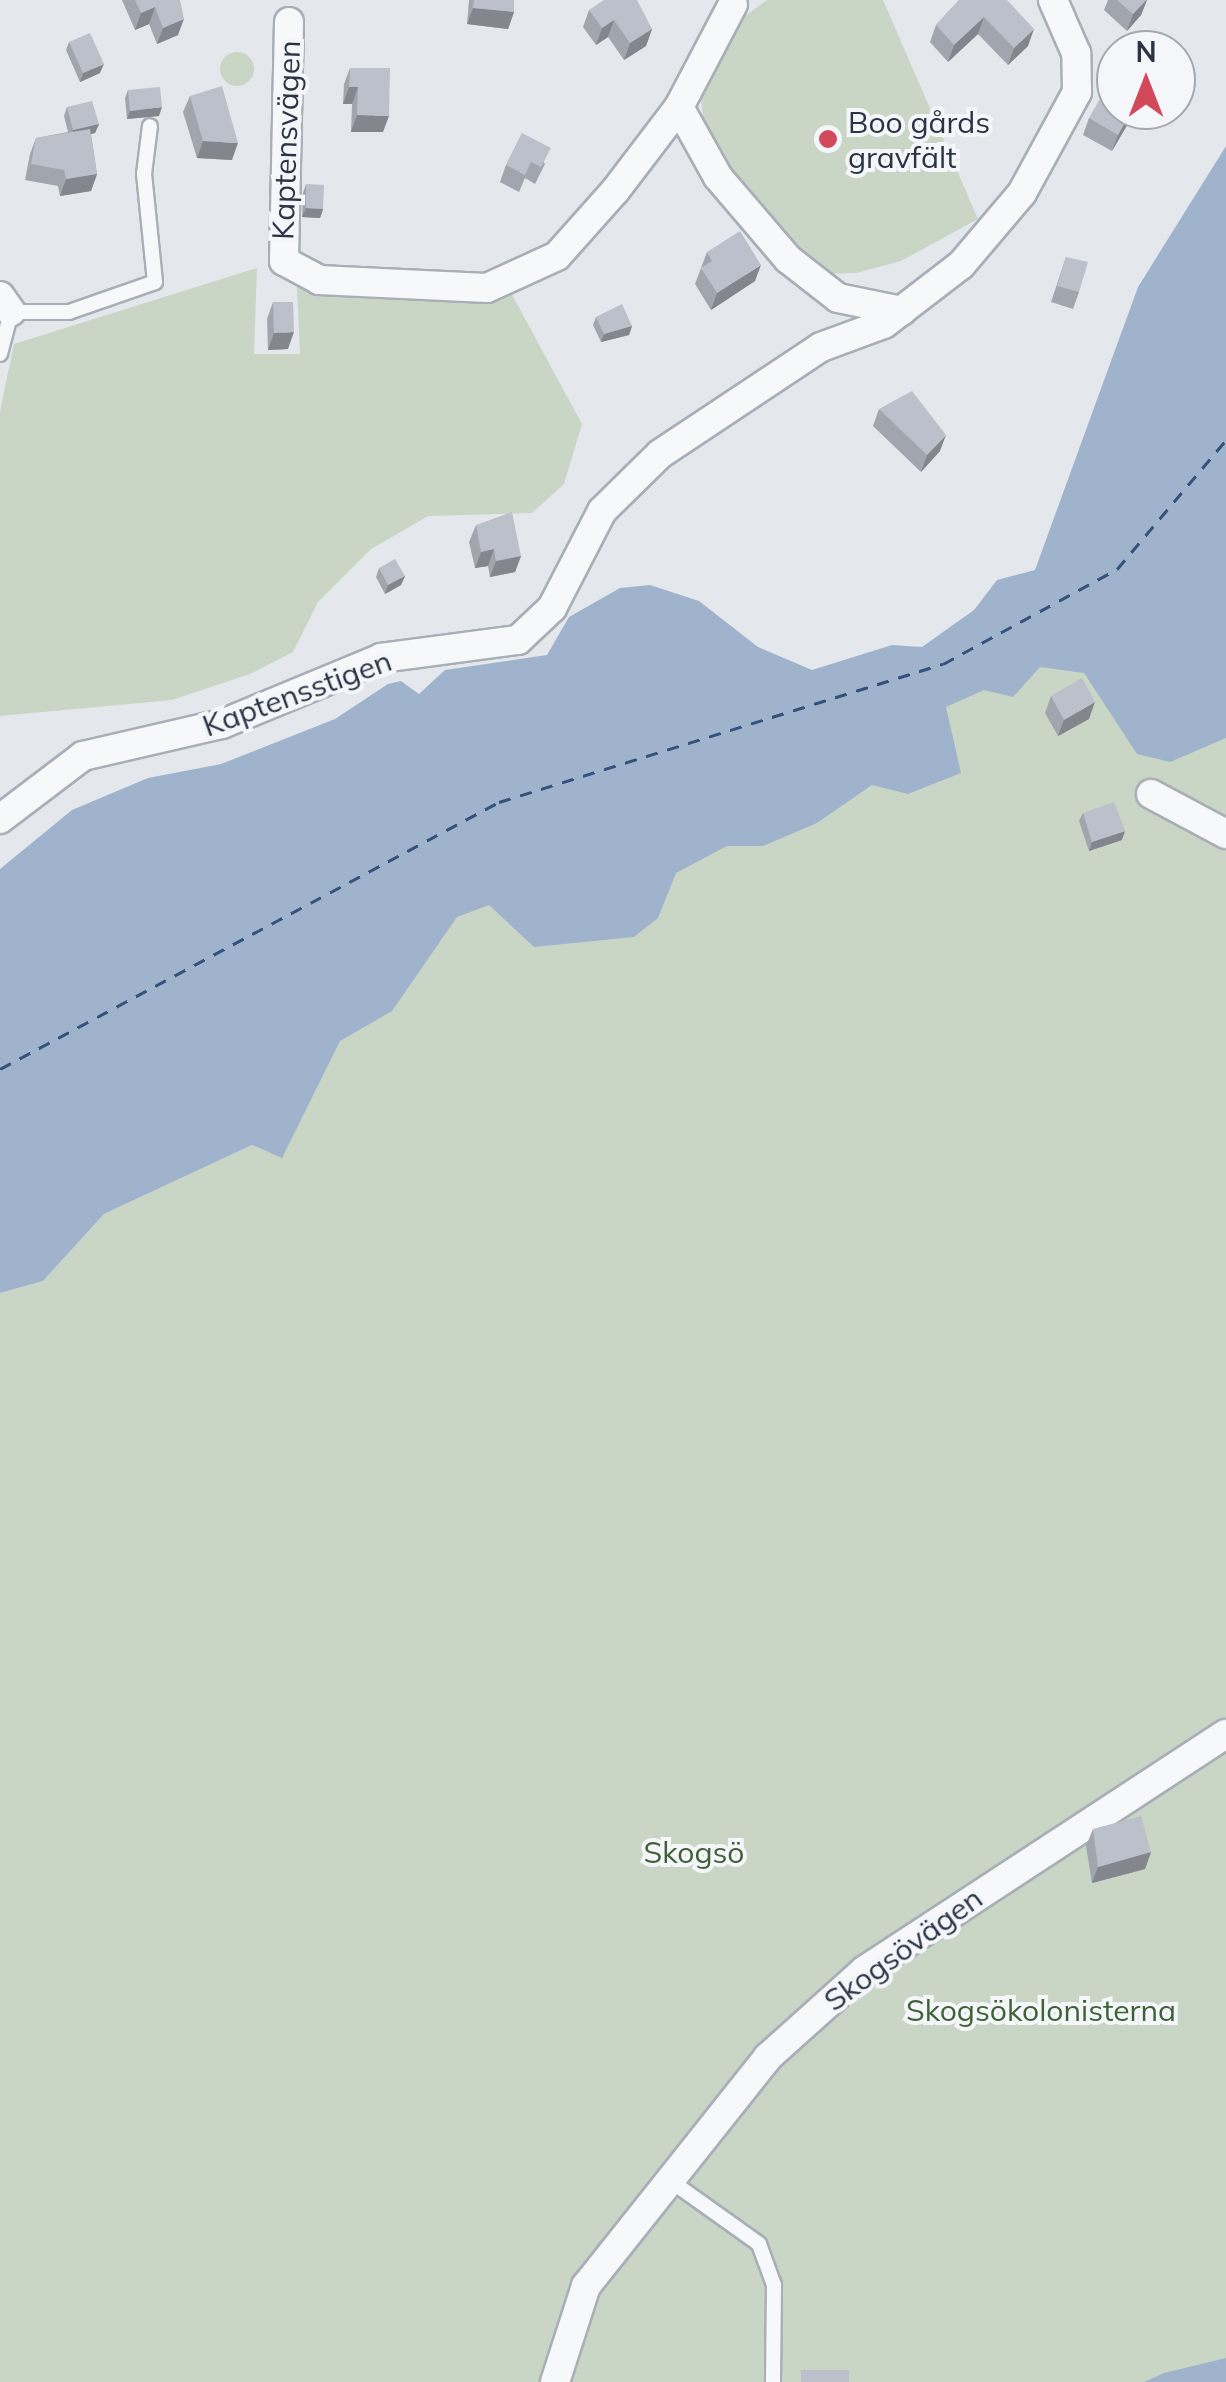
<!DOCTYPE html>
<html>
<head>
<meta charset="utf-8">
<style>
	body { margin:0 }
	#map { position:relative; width:1226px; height:2382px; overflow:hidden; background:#e4e7ec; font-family:Mulish,sans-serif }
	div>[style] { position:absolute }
	.green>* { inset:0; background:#c9d6c5 }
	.round { border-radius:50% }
	.water>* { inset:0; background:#9fb4cc }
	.ferry>* { height:2.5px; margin-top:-1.25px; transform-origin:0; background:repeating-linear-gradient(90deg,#34527a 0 12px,transparent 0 22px) }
	.roads { filter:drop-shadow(2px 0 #a9aeb7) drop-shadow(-2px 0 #a9aeb7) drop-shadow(0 2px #a9aeb7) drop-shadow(0 -2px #a9aeb7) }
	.lane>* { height:14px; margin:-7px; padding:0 7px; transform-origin:7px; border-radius:7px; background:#f7f8fa }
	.street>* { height:28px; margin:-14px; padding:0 14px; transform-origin:14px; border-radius:14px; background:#f7f8fa }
	.wall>* { inset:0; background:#a1a5ae }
	.shaded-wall>* { inset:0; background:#83868d }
	.building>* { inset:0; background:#bbc0ca }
	.dots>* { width:28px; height:28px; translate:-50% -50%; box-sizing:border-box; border:5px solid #f4f6f9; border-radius:50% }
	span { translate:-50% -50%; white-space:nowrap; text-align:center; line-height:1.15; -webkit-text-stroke:8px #f4f6f9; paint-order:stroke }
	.poi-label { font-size:30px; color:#2b3445 }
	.left { translate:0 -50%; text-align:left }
	.street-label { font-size:30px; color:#2b3445 }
	.park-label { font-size:30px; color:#3f6138 }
	.north { position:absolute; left:1096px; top:30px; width:100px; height:100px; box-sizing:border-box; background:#f4f6f9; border:2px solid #a4a8b1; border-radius:50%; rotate:0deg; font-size:28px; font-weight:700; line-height:40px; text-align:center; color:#2b3445 }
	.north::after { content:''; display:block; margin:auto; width:35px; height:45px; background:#d1495b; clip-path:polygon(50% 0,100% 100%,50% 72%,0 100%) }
</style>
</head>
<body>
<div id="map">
	<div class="green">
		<i style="clip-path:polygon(767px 0,883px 0,978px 219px,901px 261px,856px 273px,823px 274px,786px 243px,738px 186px,704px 126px,701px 98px,738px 21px)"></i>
		<i class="round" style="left:220px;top:52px;width:34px;height:34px"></i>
		<i style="clip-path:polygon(257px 268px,254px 354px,300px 354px,297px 287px,510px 291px,582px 424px,564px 484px,532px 513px,428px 516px,371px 549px,318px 602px,293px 652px,250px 674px,172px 700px,0 716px,0 411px,14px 344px)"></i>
		<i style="clip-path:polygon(1226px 475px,1226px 2382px,0 2382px,0 1293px,43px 1281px,104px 1214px,252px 1145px,271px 1153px,158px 983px,771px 742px)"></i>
	</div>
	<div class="water">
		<i style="clip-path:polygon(1226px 146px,1226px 738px,1170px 762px,1137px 754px,1084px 673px,1040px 667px,1013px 697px,984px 690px,946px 707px,961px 773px,908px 794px,872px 785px,817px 823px,763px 846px,727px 846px,676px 873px,658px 918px,634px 937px,534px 947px,489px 905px,457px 917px,392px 1011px,340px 1041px,282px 1158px,252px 1145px,104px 1214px,43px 1281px,0 1293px,0 869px,72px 810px,148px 778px,221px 764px,335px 719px,388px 684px,401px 681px,419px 694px,445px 670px,547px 655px,569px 617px,620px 588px,650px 585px,699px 601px,758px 647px,812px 670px,892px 645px,922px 647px,974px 610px,997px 580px,1035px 570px,1138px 287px)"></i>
		<i style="clip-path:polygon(1226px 2358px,1226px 2382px,1144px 2382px,1164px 2373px)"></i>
	</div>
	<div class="ferry">
		<i style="left:0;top:1069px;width:566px;rotate:-28.15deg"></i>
		<i style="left:499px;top:802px;width:465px;rotate:-17.3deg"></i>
		<i style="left:943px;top:664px;width:198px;rotate:-28.6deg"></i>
		<i style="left:1117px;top:569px;width:169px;rotate:-49.8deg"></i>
	</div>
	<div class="roads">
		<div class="lane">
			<i style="left:0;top:354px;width:43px;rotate:-75.3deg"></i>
			<i style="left:11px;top:312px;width:58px"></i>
			<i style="left:69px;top:312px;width:91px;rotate:-19.2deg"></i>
			<i style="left:155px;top:282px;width:109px;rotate:-95.8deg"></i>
			<i style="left:144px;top:174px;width:48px;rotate:-82.9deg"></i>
			<i style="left:668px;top:2179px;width:112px;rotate:35.5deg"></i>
			<i style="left:759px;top:2244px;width:44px;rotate:69.9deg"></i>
			<i style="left:774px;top:2285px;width:97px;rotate:90.6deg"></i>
		</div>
		<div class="street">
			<i style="left:289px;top:22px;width:239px;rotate:91.2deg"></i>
			<i style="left:284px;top:261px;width:40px;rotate:28deg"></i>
			<i style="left:319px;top:280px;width:168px;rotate:2.7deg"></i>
			<i style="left:487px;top:288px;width:77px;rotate:-24.6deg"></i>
			<i style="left:557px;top:256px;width:87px;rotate:-48.3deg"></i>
			<i style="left:615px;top:191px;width:106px;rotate:-52.7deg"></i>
			<i style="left:679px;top:107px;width:116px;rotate:-62.3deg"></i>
			<i style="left:679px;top:107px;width:80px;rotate:60.9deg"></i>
			<i style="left:718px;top:177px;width:108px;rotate:49.5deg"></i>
			<i style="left:788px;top:259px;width:63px;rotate:38deg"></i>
			<i style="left:838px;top:298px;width:65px;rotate:11.5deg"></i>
			<i style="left:0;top:296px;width:19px;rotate:55deg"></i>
			<i style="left:1151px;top:794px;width:85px;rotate:28.1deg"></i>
			<i style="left:0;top:819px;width:104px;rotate:-37.2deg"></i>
			<i style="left:83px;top:756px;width:143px;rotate:-13deg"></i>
			<i style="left:222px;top:724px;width:172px;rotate:-22.5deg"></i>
			<i style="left:381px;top:658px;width:138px;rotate:-7.5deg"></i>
			<i style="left:518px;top:640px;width:47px;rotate:-43.3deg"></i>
			<i style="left:552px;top:608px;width:109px;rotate:-62.7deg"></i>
			<i style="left:602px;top:511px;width:81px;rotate:-44.5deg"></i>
			<i style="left:660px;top:454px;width:193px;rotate:-33.6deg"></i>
			<i style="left:821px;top:347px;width:67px;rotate:-20.1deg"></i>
			<i style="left:884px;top:324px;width:97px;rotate:-37.5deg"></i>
			<i style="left:961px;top:265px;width:94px;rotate:-49.7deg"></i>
			<i style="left:1022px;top:193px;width:115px;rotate:-61.4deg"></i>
			<i style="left:1077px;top:92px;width:39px;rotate:-91deg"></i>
			<i style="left:1076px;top:53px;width:58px;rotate:-113.5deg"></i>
			<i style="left:555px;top:2382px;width:101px;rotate:-72.1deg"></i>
			<i style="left:586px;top:2286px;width:293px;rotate:-51.5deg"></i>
			<i style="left:768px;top:2057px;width:130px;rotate:-41.9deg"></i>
			<i style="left:865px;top:1970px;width:431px;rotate:-33.2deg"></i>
		</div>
	</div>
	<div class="wall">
		<i style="clip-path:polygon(122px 0,180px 0,178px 35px,157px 44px,149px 24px,135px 30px)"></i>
		<i style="clip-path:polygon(469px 0,514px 0,514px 12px,508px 29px,467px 24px)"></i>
		<i style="clip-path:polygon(959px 0,1028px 46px,1008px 65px,978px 34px,948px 62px,930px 42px,936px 25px)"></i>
		<i style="clip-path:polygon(1108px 0,1147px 0,1141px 15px,1127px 31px,1104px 10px)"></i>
		<i style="clip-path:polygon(589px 10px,652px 29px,646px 46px,624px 60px,608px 37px,596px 45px,583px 27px)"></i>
		<i style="clip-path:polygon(69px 42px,100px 73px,80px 82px,66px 50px)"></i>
		<i style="clip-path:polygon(350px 68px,383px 132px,351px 132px,352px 104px,343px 104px,344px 84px)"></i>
		<i style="clip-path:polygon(128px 90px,159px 116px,127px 119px,125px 98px)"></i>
		<i style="clip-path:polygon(190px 96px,232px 160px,197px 158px,183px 112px)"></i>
		<i style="clip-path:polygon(67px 107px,99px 124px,95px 133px,91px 134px,97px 174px,91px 191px,60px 196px,58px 186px,25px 180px,30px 154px,36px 138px,68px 132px,64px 116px)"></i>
		<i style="clip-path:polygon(1136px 110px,1112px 151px,1083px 135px,1089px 118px)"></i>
		<i style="clip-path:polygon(522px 133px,545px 164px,535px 184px,525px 178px,519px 192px,500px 182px,506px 165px)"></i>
		<i style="clip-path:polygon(306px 184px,323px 209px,320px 218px,302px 217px,303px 193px)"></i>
		<i style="clip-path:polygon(707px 252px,755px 281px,711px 310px,695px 284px)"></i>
		<i style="clip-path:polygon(1066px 257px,1079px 292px,1073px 309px,1051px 302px)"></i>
		<i style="clip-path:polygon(273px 302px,288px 349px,268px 350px,267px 319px)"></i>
		<i style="clip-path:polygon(596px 317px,632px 326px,629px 335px,601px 342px,593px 325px)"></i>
		<i style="clip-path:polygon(879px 409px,940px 451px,921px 472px,873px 426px)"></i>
		<i style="clip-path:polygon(476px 525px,521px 556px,515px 572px,490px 577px,488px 566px,475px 568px,469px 542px)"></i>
		<i style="clip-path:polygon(379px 568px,405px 576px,401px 585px,385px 594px,376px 577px)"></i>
		<i style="clip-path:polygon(1051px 696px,1089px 719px,1058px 736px,1045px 713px)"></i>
		<i style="clip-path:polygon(1083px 813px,1122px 840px,1089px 851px,1079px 821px)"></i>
		<i style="clip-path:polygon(1093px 1829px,1151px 1852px,1145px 1869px,1092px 1883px,1086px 1846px)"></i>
	</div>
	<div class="shaded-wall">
		<i style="clip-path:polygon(1147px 0,1141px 15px,1127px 31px,1133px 14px)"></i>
		<i style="clip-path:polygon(155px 7px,149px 24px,135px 30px,141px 13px)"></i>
		<i style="clip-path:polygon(473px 8px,514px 12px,508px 29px,467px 24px)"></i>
		<i style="clip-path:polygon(984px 17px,978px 34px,948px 62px,954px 45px)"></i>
		<i style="clip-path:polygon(184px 19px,178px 35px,157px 44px,163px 28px)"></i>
		<i style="clip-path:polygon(614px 20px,608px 37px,596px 45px,602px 28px)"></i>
		<i style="clip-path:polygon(652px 29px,646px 46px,624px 60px,630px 43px)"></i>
		<i style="clip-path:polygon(1034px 29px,1028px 46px,1008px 65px,1014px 48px)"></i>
		<i style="clip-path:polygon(104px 64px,100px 73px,80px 82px,83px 73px)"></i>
		<i style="clip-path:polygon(349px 87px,358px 87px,352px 104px,343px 104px)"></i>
		<i style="clip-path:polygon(162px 107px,159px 116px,127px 119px,130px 111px)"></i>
		<i style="clip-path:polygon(1132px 110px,1136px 110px,1112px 151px,1118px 135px)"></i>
		<i style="clip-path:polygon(357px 115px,389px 116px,383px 132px,351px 132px)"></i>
		<i style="clip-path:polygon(99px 124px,95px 133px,70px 139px,73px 130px)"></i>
		<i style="clip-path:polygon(203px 141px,238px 143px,232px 160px,197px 158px)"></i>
		<i style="clip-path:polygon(97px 174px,91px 191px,60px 196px,66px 179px)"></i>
		<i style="clip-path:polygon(306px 208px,323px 209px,320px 218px,302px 217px)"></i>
		<i style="clip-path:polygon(761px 265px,755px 281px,711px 310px,717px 293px)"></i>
		<i style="clip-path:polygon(632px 326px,629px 335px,601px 342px,604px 334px)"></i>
		<i style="clip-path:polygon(294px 332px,288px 349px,268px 350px,274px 333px)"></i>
		<i style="clip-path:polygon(946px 435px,940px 451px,921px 472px,927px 455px)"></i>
		<i style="clip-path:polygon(494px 549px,488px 566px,475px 568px,481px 552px)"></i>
		<i style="clip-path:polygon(521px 556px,515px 572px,490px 577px,496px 561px)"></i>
		<i style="clip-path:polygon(405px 576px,401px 585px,385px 594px,388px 585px)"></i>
		<i style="clip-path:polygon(1095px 702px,1089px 719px,1058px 736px,1064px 720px)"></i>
		<i style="clip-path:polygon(1125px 831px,1122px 840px,1089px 851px,1092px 842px)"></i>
		<i style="clip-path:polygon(1151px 1852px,1145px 1869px,1092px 1883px,1098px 1867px)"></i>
	</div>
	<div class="building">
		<i style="clip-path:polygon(135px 0,180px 0,184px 19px,163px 28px,155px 7px,141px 13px)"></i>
		<i style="clip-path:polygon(474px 0,514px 0,514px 12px,473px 8px)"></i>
		<i style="clip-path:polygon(604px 0,637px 0,652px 29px,630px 43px,614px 20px,602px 28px,589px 10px)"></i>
		<i style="clip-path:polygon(959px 0,1007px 0,1034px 29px,1014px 48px,984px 17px,954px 45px,936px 25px)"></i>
		<i style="clip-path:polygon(1117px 0,1146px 0,1133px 14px)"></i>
		<i style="clip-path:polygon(90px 33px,104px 64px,83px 73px,69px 42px)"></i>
		<i style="clip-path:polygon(350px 68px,390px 68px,389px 116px,357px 115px,358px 87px,349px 87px)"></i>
		<i style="clip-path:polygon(1116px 71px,1116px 110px,1132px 110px,1118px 135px,1089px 118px)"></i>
		<i style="clip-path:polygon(222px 86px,238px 143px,203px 141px,190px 96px)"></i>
		<i style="clip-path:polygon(160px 87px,162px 107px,130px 111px,128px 90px)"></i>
		<i style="clip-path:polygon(92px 101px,99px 124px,73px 130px,67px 107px)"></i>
		<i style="clip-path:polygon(90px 129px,97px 174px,66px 179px,64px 170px,31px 164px,36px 138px)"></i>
		<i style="clip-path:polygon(522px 133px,551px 148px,541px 167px,531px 162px,525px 175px,506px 165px)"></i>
		<i style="clip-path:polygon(306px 184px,324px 185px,323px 209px,306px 208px)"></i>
		<i style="clip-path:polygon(740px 231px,761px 265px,717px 293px,701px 268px,712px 261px,707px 252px)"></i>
		<i style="clip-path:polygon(1066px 257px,1088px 262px,1079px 292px,1057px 286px)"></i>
		<i style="clip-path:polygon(273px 302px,293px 302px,294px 332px,274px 333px)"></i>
		<i style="clip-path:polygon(622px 304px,632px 326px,604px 334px,596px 317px)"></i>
		<i style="clip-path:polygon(912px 391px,946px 435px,927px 455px,879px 409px)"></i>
		<i style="clip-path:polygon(512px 512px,521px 556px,496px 561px,494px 549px,481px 552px,476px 525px)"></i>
		<i style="clip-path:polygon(395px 559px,405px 576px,388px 585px,379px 568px)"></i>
		<i style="clip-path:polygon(1082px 678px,1095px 702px,1064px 720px,1051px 696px)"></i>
		<i style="clip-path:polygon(1114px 802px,1125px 831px,1092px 842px,1083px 813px)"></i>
		<i style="clip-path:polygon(1141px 1816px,1151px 1852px,1098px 1867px,1093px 1829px)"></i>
		<i style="clip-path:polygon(801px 2370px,849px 2370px,849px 2382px,801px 2382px)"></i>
	</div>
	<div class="dots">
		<i style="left:828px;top:139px;background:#d1495b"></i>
	</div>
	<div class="poi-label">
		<span class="left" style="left:848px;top:139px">Boo gårds<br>gravfält</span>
	</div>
	<div class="street-label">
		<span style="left:286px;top:140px;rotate:-88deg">Kaptensvägen</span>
		<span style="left:297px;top:693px;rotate:-20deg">Kaptensstigen</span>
		<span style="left:903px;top:1949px;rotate:-36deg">Skogsövägen</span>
	</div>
	<div class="park-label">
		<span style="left:694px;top:1852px">Skogsö</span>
		<span style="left:1041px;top:2010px">Skogsökolonisterna</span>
	</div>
	<div class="north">N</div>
</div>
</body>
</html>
